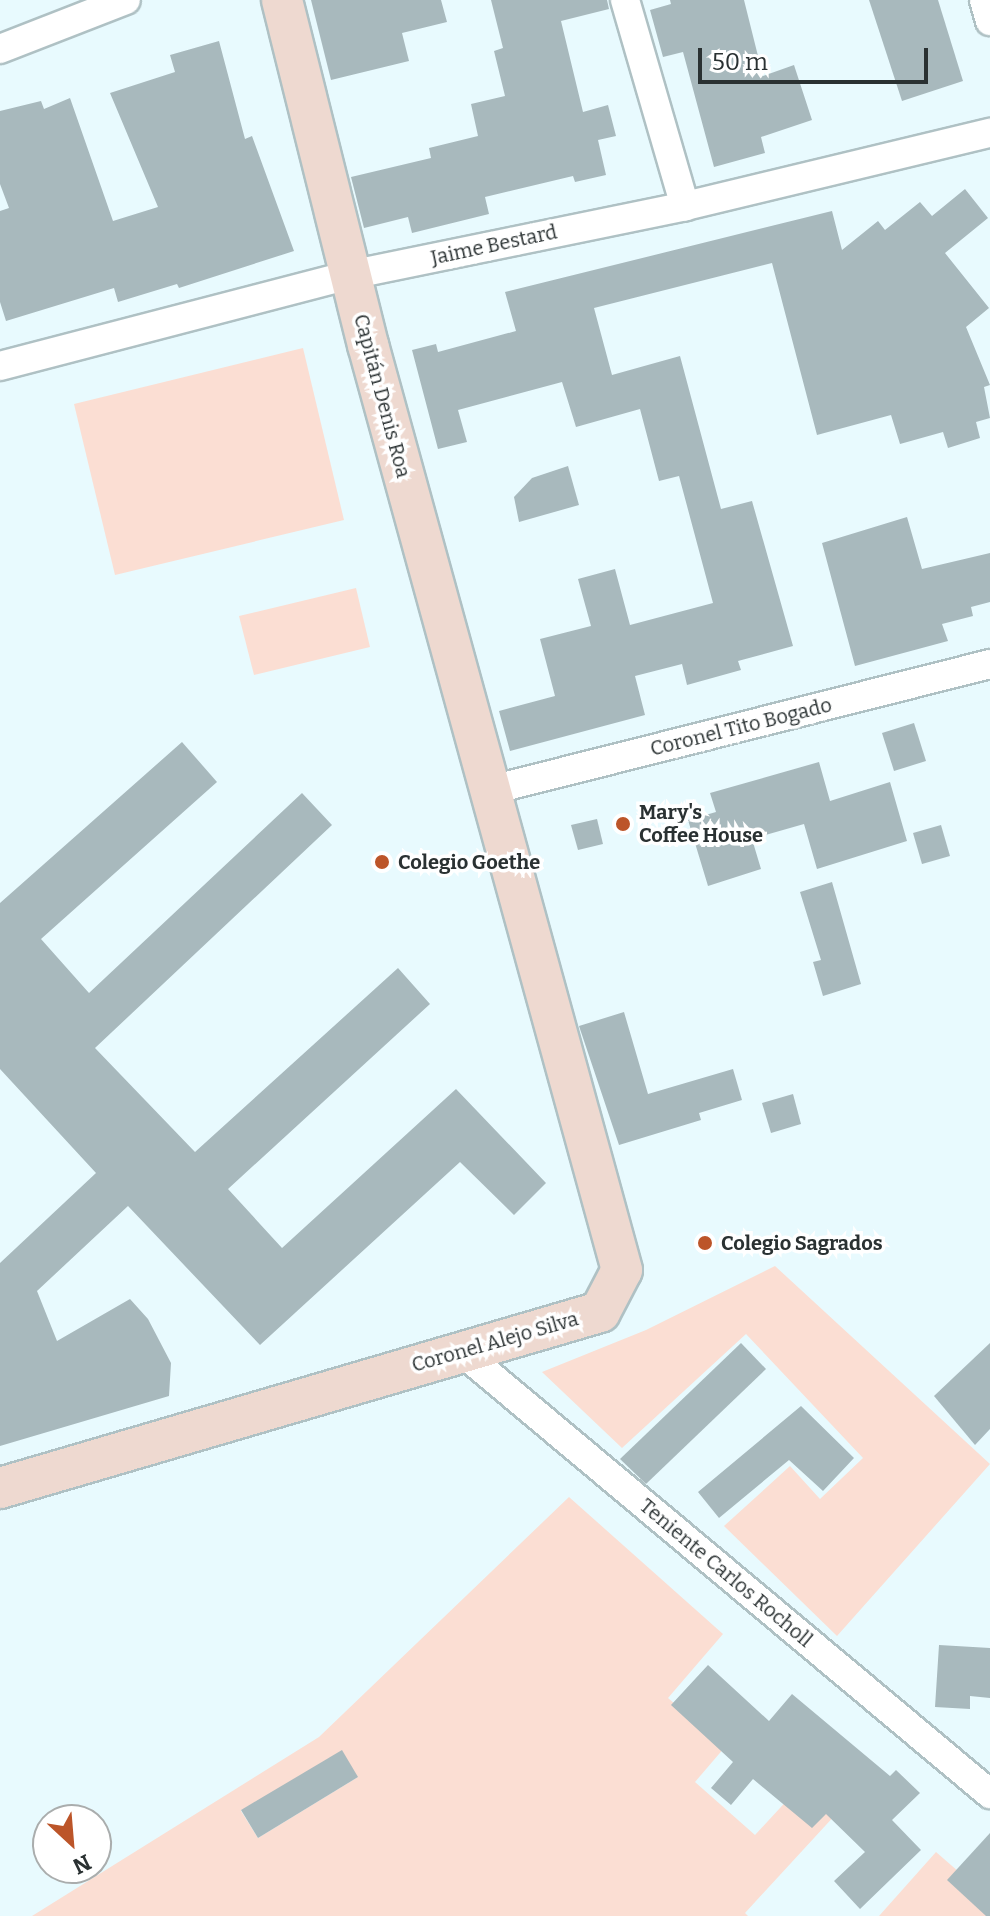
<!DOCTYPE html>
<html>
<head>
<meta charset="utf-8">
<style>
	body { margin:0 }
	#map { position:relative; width:990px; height:1916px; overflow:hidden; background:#e8fafe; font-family:Bitter,serif }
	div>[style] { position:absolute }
	.green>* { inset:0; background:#fbded3 }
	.building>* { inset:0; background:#a8b9bd }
	.roads { filter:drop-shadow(2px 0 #afc1c4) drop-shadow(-2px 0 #afc1c4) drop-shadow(0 2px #afc1c4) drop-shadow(0 -2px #afc1c4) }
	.minor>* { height:28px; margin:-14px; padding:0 14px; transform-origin:14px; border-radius:14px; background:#fff }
	.secondary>* { height:40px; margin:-20px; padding:0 20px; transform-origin:20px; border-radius:20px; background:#eed9d0 }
	.dots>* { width:22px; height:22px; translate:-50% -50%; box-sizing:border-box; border:4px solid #fff; border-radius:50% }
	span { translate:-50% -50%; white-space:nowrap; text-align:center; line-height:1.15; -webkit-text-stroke:7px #fff; paint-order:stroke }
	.street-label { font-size:20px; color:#2a3132 }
	.poi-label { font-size:20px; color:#2a3132; font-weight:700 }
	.left { translate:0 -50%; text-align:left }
	.north { position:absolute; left:32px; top:1804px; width:80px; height:80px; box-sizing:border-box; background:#fff; border:2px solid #aaadad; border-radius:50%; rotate:154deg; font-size:22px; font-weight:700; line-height:32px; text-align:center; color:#2a3132 }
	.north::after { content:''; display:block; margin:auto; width:28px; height:36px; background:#bc5529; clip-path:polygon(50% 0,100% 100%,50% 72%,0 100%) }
	.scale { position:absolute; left:698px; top:48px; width:230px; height:36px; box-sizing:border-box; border:4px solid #2a3132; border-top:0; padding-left:10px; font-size:24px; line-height:28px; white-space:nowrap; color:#2a3132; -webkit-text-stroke:6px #fff; paint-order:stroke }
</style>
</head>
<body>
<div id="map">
	<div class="green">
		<i style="clip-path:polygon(303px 348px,344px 520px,115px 575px,74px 404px)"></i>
		<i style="clip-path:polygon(356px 588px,370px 647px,254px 675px,239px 616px)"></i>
		<i style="clip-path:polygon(775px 1266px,990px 1464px,837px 1636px,724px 1526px,790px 1466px,820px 1499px,863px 1458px,746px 1334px,622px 1448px,542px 1372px,646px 1330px)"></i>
		<i style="clip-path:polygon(evenodd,569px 1497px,723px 1634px,668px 1698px,725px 1747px,695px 1782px,755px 1835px,816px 1769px,849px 1800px,745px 1913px,748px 1916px,32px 1916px,319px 1737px,569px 1497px,358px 1777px,258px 1838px,241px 1811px,241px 1810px,358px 1777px)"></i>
		<i style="clip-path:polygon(936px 1852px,990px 1899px,990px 1916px,879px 1916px)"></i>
	</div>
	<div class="building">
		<i style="clip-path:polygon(311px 0,441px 0,447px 22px,402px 33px,409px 61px,331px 80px)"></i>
		<i style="clip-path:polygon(491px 0,607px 0,609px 9px,561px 21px,583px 112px,608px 105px,616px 136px,598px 140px,606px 175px,575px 182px,573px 176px,485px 197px,489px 214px,412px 233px,408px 217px,364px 228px,351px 177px,431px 158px,429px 148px,478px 136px,471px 104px,505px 96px,494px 51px,503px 48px)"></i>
		<i style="clip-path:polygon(670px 0,744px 0,763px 76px,794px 65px,812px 120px,761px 137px,765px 153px,714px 167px,683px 52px,663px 57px,650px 10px,671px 4px)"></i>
		<i style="clip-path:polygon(869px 0,938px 0,963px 81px,902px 101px)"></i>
		<i style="clip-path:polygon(219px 41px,245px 139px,252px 136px,294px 251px,179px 288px,177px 284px,118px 302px,114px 288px,6px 321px,0 302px,0 211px,9px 208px,0 184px,0 111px,41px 101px,44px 109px,70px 98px,113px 221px,158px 207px,110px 93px,175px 72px,170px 55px)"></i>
		<i style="clip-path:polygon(965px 189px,988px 218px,945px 253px,989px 308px,966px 327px,990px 385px,984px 387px,990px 418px,976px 422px,980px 438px,948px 448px,943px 432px,900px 444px,891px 415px,817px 435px,772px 263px,594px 308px,612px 375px,680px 356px,721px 509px,752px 501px,793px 646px,738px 661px,741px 670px,687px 685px,682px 664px,635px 676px,645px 715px,510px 751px,499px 711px,555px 696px,540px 639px,591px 626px,578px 579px,615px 569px,630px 625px,713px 603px,679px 476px,659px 481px,640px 409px,576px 427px,562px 382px,458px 410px,467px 442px,438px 449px,412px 350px,436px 344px,438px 352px,516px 331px,505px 292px,832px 211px,842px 250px,878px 221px,885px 230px,920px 202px,932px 216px)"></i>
		<i style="clip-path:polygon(568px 466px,579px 505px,519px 522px,514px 497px,532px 478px)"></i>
		<i style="clip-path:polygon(907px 517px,922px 569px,990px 553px,990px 602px,971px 607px,973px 616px,942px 624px,948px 641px,855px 666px,822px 543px)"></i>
		<i style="clip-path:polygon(914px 723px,926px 761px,894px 771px,882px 733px)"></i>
		<i style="clip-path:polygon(182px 742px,217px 782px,41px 939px,89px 993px,302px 793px,332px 825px,95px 1048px,195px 1152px,398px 968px,430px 1004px,228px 1189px,282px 1248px,456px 1089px,546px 1183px,514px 1215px,460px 1162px,260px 1345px,128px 1206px,37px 1291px,57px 1341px,130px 1299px,148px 1319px,171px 1363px,169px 1396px,0 1446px,0 1263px,96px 1173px,0 1069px,0 903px)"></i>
		<i style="clip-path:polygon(819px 762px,830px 801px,890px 782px,907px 841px,817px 869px,804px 824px,752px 839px,761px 869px,708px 886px,688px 820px,716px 812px,710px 793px)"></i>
		<i style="clip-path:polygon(597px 819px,603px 844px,578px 850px,571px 825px)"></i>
		<i style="clip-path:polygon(941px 825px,950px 856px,922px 864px,913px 833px)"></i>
		<i style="clip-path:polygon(832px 882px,861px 984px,823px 996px,813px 962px,821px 960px,800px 892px)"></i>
		<i style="clip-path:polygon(624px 1012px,648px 1094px,733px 1069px,742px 1100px,699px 1113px,701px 1120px,619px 1145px,579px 1026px)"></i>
		<i style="clip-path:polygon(793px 1094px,801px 1124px,771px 1133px,762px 1103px)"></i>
		<i style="clip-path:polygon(741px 1343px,766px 1369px,646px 1484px,620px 1459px)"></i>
		<i style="clip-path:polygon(990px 1343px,990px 1429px,975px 1445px,934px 1396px)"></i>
		<i style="clip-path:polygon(801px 1406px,854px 1458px,823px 1491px,789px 1460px,719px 1518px,698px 1492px)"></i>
		<i style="clip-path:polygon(939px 1645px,990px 1648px,990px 1698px,970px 1696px,970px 1709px,935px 1707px)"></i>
		<i style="clip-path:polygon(708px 1665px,769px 1721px,792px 1694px,890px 1776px,896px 1770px,920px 1793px,892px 1820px,921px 1850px,860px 1909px,834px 1881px,865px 1852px,826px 1814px,812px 1828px,753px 1779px,731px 1805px,711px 1788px,733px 1762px,671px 1705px)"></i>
		<i style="clip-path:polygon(342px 1750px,358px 1777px,258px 1838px,241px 1810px)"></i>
		<i style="clip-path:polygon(990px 1833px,990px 1916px,986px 1916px,947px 1880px)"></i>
	</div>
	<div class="roads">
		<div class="minor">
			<i style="left:625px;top:0;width:215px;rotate:73.8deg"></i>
			<i style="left:984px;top:0;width:22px;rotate:74deg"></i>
			<i style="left:0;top:49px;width:135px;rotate:-21.3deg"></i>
			<i style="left:0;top:366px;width:362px;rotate:-14.6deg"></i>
			<i style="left:350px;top:275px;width:342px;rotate:-11.6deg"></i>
			<i style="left:685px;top:206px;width:314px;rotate:-13.5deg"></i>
			<i style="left:491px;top:790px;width:515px;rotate:-14.17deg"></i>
			<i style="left:462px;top:1352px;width:689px;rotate:39.93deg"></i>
		</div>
		<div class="secondary">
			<i style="left:0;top:1488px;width:625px;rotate:-16.35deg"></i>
			<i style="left:600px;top:1312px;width:47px;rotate:-62.4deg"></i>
			<i style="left:622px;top:1270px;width:959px;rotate:-105.35deg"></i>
			<i style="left:368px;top:345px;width:356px;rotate:-104deg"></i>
		</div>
	</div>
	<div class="dots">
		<i style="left:623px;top:824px;background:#bc5529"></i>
		<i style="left:382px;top:862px;background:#bc5529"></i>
		<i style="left:705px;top:1243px;background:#bc5529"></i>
	</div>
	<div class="street-label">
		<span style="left:494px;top:245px;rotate:-12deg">Jaime Bestard</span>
		<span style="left:382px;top:396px;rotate:75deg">Capitán Denis Roa</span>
		<span style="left:741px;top:727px;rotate:-14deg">Coronel Tito Bogado</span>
		<span style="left:495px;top:1342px;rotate:-16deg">Coronel Alejo Silva</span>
		<span style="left:726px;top:1573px;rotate:40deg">Teniente Carlos Rocholl</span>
	</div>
	<div class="poi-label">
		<span class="left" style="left:639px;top:824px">Mary's<br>Coffee House</span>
		<span class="left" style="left:398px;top:862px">Colegio Goethe</span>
		<span class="left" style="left:721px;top:1243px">Colegio Sagrados</span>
	</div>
	<div class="north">N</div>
	<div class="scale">50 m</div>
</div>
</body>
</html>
